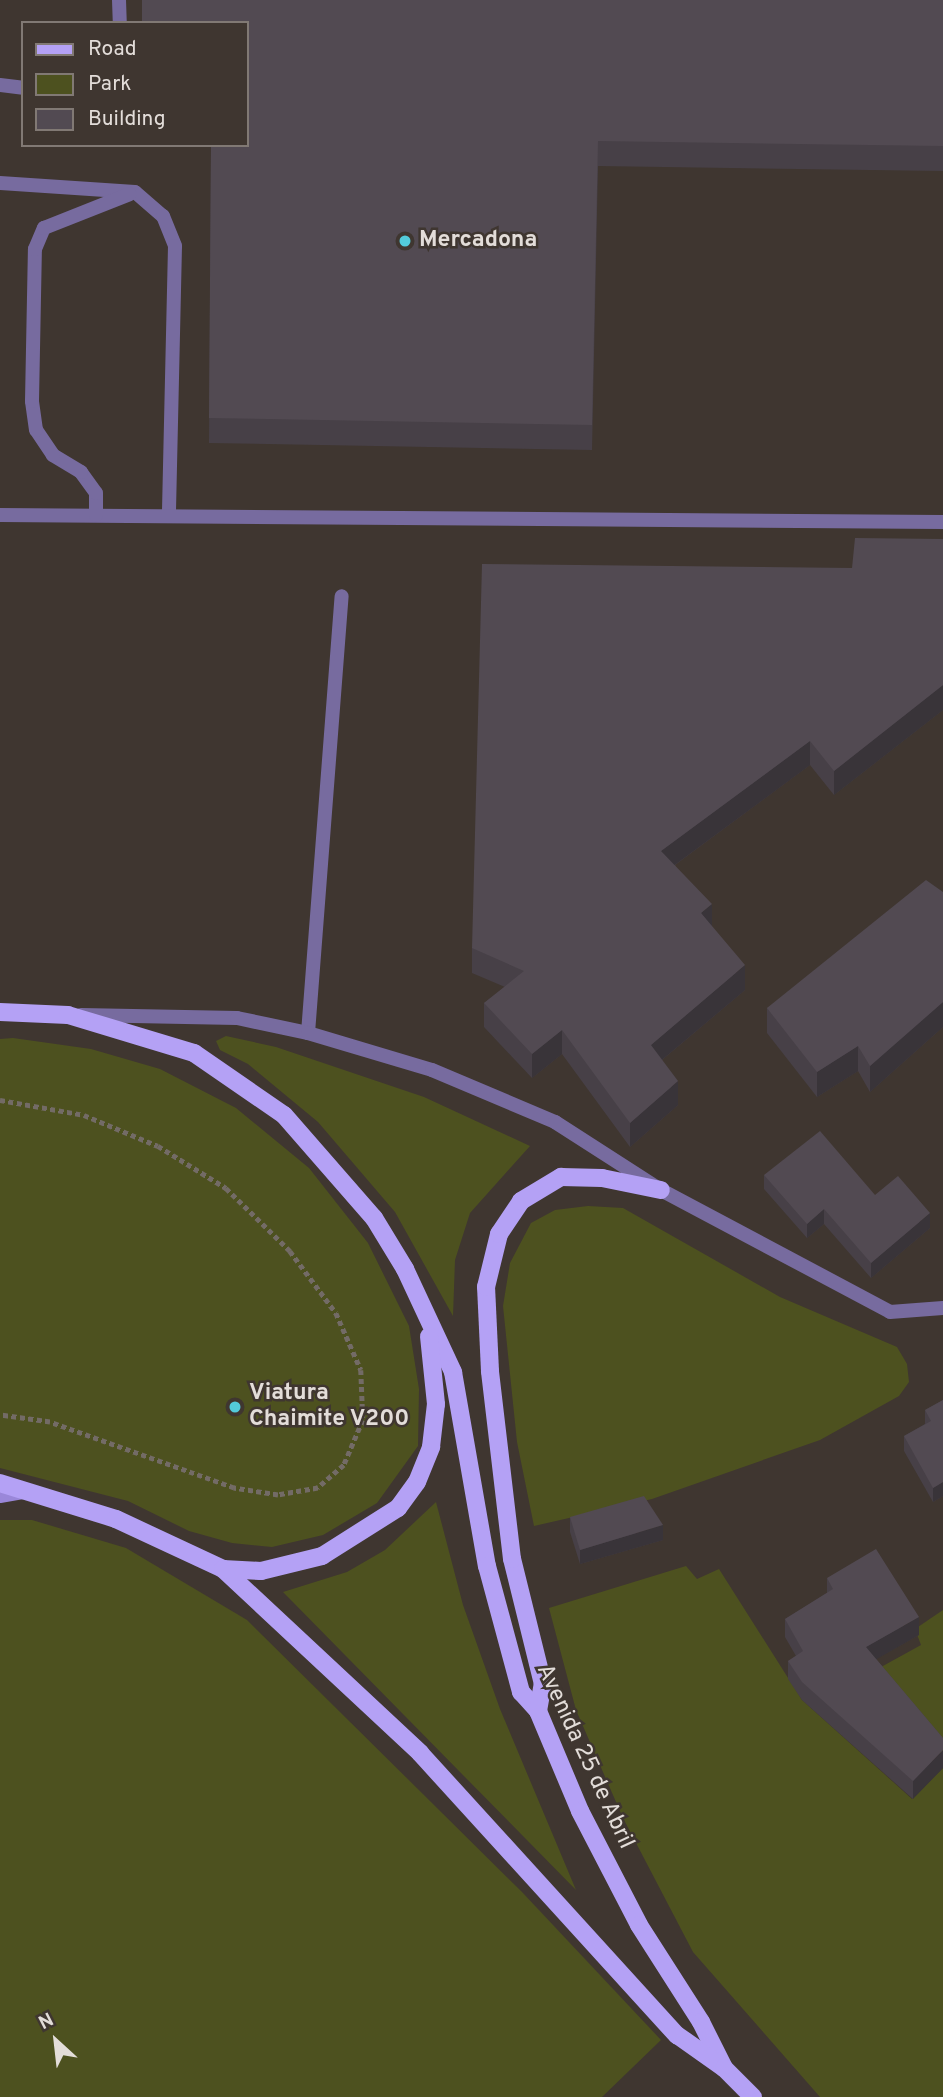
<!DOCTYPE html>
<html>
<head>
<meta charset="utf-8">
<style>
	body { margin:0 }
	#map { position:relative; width:943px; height:2097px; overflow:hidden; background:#3f3630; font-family:Overpass,sans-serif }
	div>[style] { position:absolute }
	.green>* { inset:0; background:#4d511f }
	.path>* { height:4.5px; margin-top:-2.25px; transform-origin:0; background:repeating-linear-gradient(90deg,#736b66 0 5px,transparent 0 8.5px) }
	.lane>* { height:14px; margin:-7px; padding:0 7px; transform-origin:7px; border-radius:7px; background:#776b9f }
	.street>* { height:14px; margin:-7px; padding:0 7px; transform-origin:7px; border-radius:7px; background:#776b9f }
	.secondary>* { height:14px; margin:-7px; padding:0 7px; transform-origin:7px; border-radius:7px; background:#9a87d9 }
	.primary>* { height:18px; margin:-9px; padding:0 9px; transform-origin:9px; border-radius:9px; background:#b4a1f5 }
	.wall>* { inset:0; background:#474047 }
	.shaded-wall>* { inset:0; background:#393439 }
	.building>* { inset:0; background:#524a52 }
	.dots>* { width:19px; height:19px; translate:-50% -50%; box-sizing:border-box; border:4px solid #3f3630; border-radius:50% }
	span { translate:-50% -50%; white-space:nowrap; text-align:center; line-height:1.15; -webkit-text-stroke:5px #3f3630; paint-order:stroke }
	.poi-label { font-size:23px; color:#e3ddd9; font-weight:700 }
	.left { translate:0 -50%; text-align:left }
	.street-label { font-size:23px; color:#e3ddd9 }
	.legend { position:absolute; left:21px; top:21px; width:228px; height:126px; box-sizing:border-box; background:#3f3630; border:2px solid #817974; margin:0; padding:9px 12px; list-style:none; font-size:21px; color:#e3ddd9 }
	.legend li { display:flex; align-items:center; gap:14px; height:35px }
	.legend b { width:35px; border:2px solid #817974 }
	.north { position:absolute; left:21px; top:2006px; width:70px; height:70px; -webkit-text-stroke:5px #3f3630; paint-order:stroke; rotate:333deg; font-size:19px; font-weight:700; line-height:28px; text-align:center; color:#e3ddd9 }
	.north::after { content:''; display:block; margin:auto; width:24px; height:32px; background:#e3ddd9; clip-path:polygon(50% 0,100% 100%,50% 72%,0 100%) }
</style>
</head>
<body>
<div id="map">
	<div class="green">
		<i style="clip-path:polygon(226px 1036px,276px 1047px,424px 1097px,530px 1146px,470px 1213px,455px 1260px,453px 1316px,395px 1212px,318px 1122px,248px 1064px,220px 1050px,216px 1041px)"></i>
		<i style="clip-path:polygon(13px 1038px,91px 1049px,160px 1069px,236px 1108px,309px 1168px,368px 1243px,409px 1326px,419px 1389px,418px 1446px,377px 1503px,323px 1535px,272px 1547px,232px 1543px,189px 1531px,128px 1501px,0 1468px,0 1039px)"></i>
		<i style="clip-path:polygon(588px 1206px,623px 1208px,780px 1297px,897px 1347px,907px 1364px,909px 1382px,899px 1396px,820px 1440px,652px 1499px,534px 1526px,517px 1442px,503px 1306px,510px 1263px,531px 1223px,555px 1210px)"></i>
		<i style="clip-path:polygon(436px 1502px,463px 1605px,500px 1709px,576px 1890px,283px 1592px,347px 1572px,385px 1550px)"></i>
		<i style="clip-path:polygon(0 1520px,32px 1520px,126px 1548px,247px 1620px,522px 1892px,661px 2040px,602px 2097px,0 2097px)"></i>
		<i style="clip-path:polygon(686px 1566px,697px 1579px,719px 1569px,802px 1700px,912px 1799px,943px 1768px,943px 2097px,820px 2097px,693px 1952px,623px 1818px,576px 1710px,549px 1608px)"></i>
		<i style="clip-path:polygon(943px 1610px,943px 1756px,872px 1672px,921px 1645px,915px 1629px)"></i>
	</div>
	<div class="path">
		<i style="left:0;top:1100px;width:85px;rotate:10.1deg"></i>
		<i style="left:84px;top:1115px;width:80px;rotate:22.7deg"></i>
		<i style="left:158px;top:1146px;width:80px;rotate:31.7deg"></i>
		<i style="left:226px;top:1188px;width:90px;rotate:44.5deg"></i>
		<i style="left:290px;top:1251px;width:77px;rotate:53.4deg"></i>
		<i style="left:336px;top:1313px;width:62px;rotate:66.3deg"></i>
		<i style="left:361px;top:1370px;width:50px;rotate:87.7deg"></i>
		<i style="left:363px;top:1420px;width:49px;rotate:112.9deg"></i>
		<i style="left:344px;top:1465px;width:35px;rotate:139deg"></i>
		<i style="left:318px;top:1488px;width:41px;rotate:170.1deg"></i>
		<i style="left:278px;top:1495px;width:45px;rotate:-171deg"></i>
		<i style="left:234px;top:1488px;width:195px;rotate:-160.3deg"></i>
		<i style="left:50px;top:1422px;width:50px;rotate:-172deg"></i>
	</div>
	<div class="lane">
		<i style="left:119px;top:0;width:23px;rotate:88deg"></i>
		<i style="left:0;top:85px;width:23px;rotate:7deg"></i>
		<i style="left:0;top:183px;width:135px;rotate:3.8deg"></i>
		<i style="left:135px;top:192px;width:37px;rotate:41deg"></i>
		<i style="left:163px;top:216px;width:32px;rotate:68deg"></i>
		<i style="left:175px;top:246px;width:268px;rotate:91.3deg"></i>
		<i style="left:0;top:515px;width:943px;rotate:0.43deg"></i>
		<i style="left:96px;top:515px;width:22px;rotate:-90deg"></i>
		<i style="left:96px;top:493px;width:26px;rotate:-126deg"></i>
		<i style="left:81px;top:472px;width:33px;rotate:-149deg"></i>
		<i style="left:53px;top:455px;width:30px;rotate:-124deg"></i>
		<i style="left:36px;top:430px;width:29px;rotate:-98deg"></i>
		<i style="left:32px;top:401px;width:152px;rotate:-88.9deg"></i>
		<i style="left:35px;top:249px;width:23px;rotate:-67deg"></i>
		<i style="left:44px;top:228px;width:92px;rotate:-21.6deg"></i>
		<i style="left:308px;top:1033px;width:438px;rotate:-85.6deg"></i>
	</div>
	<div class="street">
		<i style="left:81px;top:1015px;width:156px;rotate:1.1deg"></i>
		<i style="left:237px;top:1018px;width:73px;rotate:11.9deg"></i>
		<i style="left:308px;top:1033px;width:129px;rotate:16.6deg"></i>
		<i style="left:432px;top:1070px;width:134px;rotate:22.9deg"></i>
		<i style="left:555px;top:1122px;width:126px;rotate:32.7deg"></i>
		<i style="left:661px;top:1190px;width:259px;rotate:28deg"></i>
		<i style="left:890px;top:1312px;width:53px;rotate:-4.3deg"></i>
	</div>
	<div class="secondary">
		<i style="left:0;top:1496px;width:23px;rotate:-10deg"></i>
	</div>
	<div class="primary">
		<i style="left:0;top:1012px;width:68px;rotate:2.5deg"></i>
		<i style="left:68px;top:1015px;width:132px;rotate:16.8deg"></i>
		<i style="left:194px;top:1053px;width:109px;rotate:34.6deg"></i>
		<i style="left:284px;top:1115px;width:137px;rotate:48.9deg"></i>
		<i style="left:374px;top:1218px;width:60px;rotate:58.7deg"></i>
		<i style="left:405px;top:1269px;width:114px;rotate:65deg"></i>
		<i style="left:453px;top:1372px;width:197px;rotate:80.1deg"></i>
		<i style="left:487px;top:1566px;width:131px;rotate:74.9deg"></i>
		<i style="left:521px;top:1692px;width:25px;rotate:48deg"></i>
		<i style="left:538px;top:1711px;width:108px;rotate:67.2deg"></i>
		<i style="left:580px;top:1811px;width:128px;rotate:62.6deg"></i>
		<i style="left:639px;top:1925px;width:115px;rotate:57.4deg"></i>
		<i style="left:701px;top:2022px;width:51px;rotate:63.4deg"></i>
		<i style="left:0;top:1483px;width:121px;rotate:17.2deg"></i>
		<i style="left:116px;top:1519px;width:118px;rotate:25deg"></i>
		<i style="left:223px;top:1569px;width:270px;rotate:43deg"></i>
		<i style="left:420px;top:1753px;width:382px;rotate:47.7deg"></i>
		<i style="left:677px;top:2035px;width:57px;rotate:35.1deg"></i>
		<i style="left:724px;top:2068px;width:41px;rotate:45deg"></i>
		<i style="left:223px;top:1569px;width:38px;rotate:3deg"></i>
		<i style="left:261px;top:1571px;width:63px;rotate:-13.8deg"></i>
		<i style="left:322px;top:1556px;width:90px;rotate:-32.3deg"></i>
		<i style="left:398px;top:1508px;width:32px;rotate:-54deg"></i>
		<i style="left:417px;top:1482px;width:38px;rotate:-68deg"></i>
		<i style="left:431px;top:1447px;width:43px;rotate:-83.4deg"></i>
		<i style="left:436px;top:1404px;width:68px;rotate:-95.9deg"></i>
		<i style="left:538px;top:1711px;width:27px;rotate:-80deg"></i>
		<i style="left:543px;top:1684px;width:129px;rotate:-103.9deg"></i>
		<i style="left:512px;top:1559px;width:189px;rotate:-96.7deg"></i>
		<i style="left:490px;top:1371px;width:84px;rotate:-92.7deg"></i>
		<i style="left:486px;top:1287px;width:55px;rotate:-76.2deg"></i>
		<i style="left:499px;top:1234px;width:40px;rotate:-56deg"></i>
		<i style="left:521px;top:1201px;width:47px;rotate:-31deg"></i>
		<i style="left:561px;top:1177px;width:41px;rotate:1.4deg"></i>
		<i style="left:602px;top:1178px;width:60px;rotate:11.5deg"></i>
	</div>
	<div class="wall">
		<i style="clip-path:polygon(943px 0,943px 171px,598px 166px,592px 450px,209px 443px,211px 145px,247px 23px)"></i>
		<i style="clip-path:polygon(943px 539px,943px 710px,834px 795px,810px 765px,675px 865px,712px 927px,745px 990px,662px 1060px,678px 1105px,630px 1147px,562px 1054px,532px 1078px,484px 1027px,484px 1003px,505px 987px,472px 973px,472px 948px,852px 568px)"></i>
		<i style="clip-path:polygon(943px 892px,943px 1027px,870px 1092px,858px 1071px,817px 1097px,767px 1033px,767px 1008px)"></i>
		<i style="clip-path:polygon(764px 1175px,875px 1195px,930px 1228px,871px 1278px,824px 1224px,807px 1238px,764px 1189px)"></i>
		<i style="clip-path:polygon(943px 1400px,943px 1496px,933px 1502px,904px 1451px,904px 1436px,925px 1424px,925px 1410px)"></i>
		<i style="clip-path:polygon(570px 1517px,663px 1540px,580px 1564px,570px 1532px)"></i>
		<i style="clip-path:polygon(827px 1578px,919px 1635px,876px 1659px,943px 1738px,913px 1799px,802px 1700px,788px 1679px,788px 1661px,796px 1656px,785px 1637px,785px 1619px,827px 1593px)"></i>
	</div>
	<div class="shaded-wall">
		<i style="clip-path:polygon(943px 685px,943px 710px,834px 795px,834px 771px)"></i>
		<i style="clip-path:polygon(810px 741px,810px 765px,661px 875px,661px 851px)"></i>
		<i style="clip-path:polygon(712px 904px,712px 928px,701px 913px)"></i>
		<i style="clip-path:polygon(745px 965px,745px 990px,651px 1069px,651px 1045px)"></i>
		<i style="clip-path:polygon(943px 1002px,943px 1027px,870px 1092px,870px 1066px)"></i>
		<i style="clip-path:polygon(562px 1030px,562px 1054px,532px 1078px,532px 1054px)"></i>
		<i style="clip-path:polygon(858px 1046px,858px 1071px,817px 1097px,817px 1072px)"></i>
		<i style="clip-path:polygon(678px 1081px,678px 1105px,630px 1147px,630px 1123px)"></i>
		<i style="clip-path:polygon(824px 1209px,824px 1224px,807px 1238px,807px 1224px)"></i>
		<i style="clip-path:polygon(930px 1213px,930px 1228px,871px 1278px,871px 1263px)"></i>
		<i style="clip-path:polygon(943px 1482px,943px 1496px,933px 1502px,933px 1488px)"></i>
		<i style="clip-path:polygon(663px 1525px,663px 1540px,580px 1564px,580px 1550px)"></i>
		<i style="clip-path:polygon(919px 1617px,919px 1635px,866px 1665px,866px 1647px)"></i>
		<i style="clip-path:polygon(943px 1750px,943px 1768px,913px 1799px,913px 1781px)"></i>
	</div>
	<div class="building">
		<i style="clip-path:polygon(142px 0,943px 0,943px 146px,598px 141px,592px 425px,209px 418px,211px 145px,247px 145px,247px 23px,142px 23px)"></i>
		<i style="clip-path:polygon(855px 538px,943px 539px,943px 685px,834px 771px,810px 741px,661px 851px,712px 904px,701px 913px,745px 965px,651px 1045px,678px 1081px,630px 1123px,562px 1030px,532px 1054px,484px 1003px,524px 971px,472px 948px,482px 564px,852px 568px)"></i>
		<i style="clip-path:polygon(926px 880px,943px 892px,943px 1002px,870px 1066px,858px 1046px,817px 1072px,767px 1008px)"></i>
		<i style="clip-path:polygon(820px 1131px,875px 1195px,898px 1176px,930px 1213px,871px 1263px,824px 1209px,807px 1224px,764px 1175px)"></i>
		<i style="clip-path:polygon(943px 1400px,943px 1482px,933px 1488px,904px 1436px,931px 1421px,925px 1410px)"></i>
		<i style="clip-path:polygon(644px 1496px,663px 1525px,580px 1550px,570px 1517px)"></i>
		<i style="clip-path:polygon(876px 1549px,919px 1617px,866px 1647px,943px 1738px,943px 1750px,913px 1781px,802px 1682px,788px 1661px,803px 1651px,785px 1619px,833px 1589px,827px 1578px)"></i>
	</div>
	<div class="dots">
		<i style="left:405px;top:241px;background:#53cbda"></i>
		<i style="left:235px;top:1407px;background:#53cbda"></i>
	</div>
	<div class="poi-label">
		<span class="left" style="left:419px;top:241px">Mercadona</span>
		<span class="left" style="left:249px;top:1407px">Viatura<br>Chaimite V200</span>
	</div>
	<div class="street-label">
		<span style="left:584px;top:1757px;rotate:65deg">Avenida 25 de Abril</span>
	</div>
	<ul class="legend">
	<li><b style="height:9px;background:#b4a1f5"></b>Road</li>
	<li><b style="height:19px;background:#4d511f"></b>Park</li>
	<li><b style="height:19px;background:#524a52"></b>Building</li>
	</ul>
	<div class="north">N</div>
</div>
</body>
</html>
